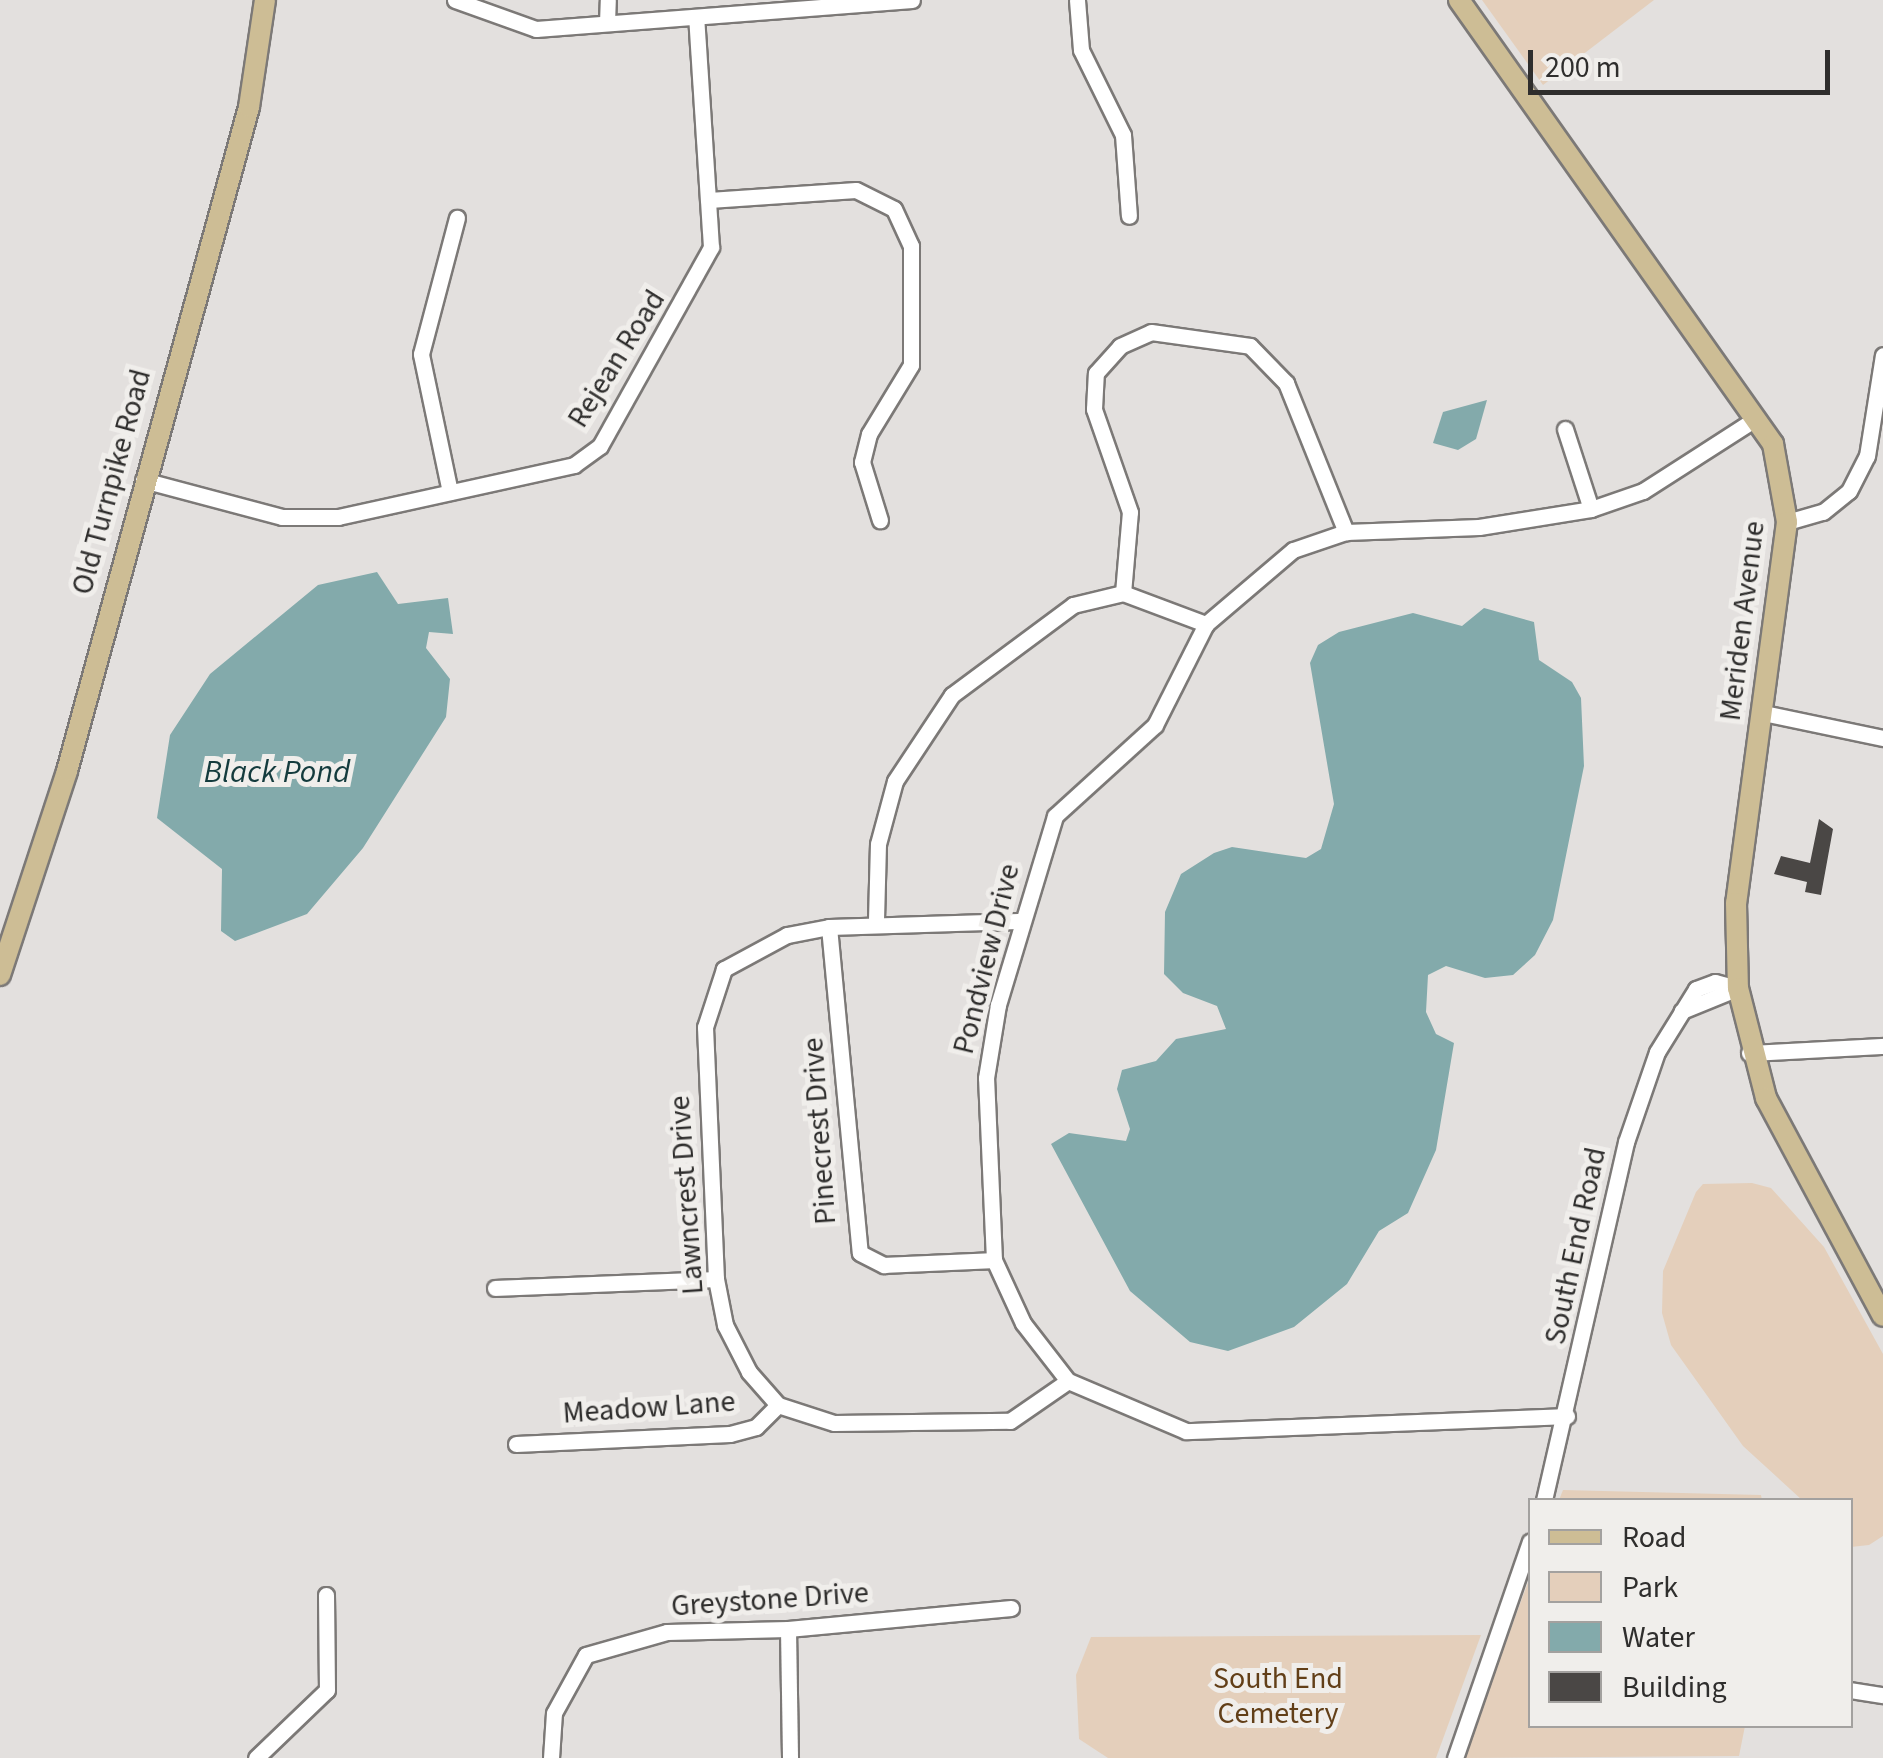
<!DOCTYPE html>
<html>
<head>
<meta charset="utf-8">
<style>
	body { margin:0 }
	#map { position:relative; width:1883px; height:1758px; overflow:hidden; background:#e3e0de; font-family:"Source Sans 3",sans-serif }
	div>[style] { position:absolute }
	.green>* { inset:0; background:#e4cfbb }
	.water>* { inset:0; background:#83aaab }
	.building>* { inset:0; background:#4a4745 }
	.roads { filter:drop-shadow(2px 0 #7c7977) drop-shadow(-2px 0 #7c7977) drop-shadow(0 2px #7c7977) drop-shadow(0 -2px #7c7977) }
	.minor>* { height:15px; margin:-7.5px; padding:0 7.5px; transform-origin:7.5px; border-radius:7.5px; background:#fff }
	.major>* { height:20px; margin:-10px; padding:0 10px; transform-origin:10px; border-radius:10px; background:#cdbd95 }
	span { translate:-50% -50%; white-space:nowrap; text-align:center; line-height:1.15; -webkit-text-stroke:10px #f0eeeb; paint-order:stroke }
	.street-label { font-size:30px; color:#2f2e2d }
	.park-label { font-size:30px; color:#623f18 }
	.water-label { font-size:32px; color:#143b3d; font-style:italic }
	.legend { position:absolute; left:1528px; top:1498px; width:325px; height:230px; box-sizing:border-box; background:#f0eeeb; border:2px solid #a3a19f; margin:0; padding:12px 18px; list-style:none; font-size:30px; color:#2f2e2d }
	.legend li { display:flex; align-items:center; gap:20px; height:50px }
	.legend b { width:50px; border:2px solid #a3a19f }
	.scale { position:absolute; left:1528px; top:50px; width:302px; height:45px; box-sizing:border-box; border:5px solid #2f2e2d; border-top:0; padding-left:12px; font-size:30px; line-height:35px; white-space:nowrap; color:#2f2e2d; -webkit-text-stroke:8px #f0eeeb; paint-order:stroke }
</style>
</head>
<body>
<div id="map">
	<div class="green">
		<i style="clip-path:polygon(1482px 0,1654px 0,1543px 85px)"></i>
		<i style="clip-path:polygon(1752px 1183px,1771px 1188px,1824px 1247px,1883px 1354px,1883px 1536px,1869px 1545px,1851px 1547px,1850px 1500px,1802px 1500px,1743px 1446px,1671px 1345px,1662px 1313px,1663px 1271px,1696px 1192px,1703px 1184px)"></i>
		<i style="clip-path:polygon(1563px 1490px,1761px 1495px,1762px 1500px,1559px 1500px)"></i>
		<i style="clip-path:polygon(1530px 1577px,1530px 1726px,1745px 1726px,1739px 1756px,1463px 1758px)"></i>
		<i style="clip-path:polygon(1481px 1635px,1436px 1758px,1108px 1758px,1079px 1739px,1076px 1675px,1091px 1637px)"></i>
	</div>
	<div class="water">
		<i style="clip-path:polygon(1487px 400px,1476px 439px,1458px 450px,1433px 443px,1443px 412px)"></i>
		<i style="clip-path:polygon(377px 572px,398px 604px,448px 598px,453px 634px,429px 632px,426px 648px,450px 679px,446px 717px,363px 848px,307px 914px,235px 941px,221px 931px,222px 869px,157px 818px,170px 735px,210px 674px,318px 585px)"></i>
		<i style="clip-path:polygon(1484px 608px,1534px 622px,1539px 660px,1572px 682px,1581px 698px,1584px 766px,1553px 920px,1535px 955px,1513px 975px,1485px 978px,1446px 966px,1428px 975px,1426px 1012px,1436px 1034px,1454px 1043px,1436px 1150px,1408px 1213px,1379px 1231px,1347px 1284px,1294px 1327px,1228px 1351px,1190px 1342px,1130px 1291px,1051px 1144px,1069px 1133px,1126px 1141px,1130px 1129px,1117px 1089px,1122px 1070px,1156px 1061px,1176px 1039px,1226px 1029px,1217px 1006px,1183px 993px,1164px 974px,1165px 912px,1181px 874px,1214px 853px,1232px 847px,1306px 858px,1321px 849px,1334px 804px,1310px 663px,1318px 645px,1339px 632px,1413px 613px,1462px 626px)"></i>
	</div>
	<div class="building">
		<i style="clip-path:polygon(1819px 819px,1833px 829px,1821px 895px,1805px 892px,1807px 882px,1774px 874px,1781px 856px,1810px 863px)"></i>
	</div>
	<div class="roads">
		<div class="minor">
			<i style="left:455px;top:0;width:86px;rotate:19.7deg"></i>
			<i style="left:536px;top:29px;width:377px;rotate:-4.4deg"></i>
			<i style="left:1077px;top:0;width:50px;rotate:85.4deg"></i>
			<i style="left:1081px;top:50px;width:95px;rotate:63.7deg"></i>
			<i style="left:1123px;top:135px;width:81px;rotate:85.8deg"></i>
			<i style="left:607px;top:23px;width:23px;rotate:-88deg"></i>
			<i style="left:709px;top:200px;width:147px;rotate:-3.9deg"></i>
			<i style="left:856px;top:190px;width:42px;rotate:26.6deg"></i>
			<i style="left:894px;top:209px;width:41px;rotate:65.3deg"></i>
			<i style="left:911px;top:246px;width:119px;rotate:90deg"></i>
			<i style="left:911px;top:365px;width:81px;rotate:121.3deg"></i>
			<i style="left:869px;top:434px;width:29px;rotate:104deg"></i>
			<i style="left:862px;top:462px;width:61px;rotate:72.8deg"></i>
			<i style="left:1565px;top:429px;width:84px;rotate:72deg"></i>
			<i style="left:143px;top:480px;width:144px;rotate:14.9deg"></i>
			<i style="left:282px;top:517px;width:56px"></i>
			<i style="left:338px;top:517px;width:242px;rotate:-12.4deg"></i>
			<i style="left:574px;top:465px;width:32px;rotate:-36deg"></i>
			<i style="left:600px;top:446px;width:228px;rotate:-60.8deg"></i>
			<i style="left:711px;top:247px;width:230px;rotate:-93.7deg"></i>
			<i style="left:450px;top:492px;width:141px;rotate:-101.9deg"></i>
			<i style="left:421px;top:354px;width:141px;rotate:-75.2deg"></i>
			<i style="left:1787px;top:522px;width:37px;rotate:-16deg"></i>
			<i style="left:1823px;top:512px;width:33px;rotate:-39deg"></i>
			<i style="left:1849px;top:491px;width:39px;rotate:-63deg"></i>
			<i style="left:1867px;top:456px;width:102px;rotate:-81deg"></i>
			<i style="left:1123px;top:593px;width:81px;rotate:-85.1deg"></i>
			<i style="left:1130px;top:512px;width:109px;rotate:-109.3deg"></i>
			<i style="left:1094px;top:409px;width:36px;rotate:-87deg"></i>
			<i style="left:1096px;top:373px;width:36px;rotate:-48deg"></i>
			<i style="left:1120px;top:346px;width:34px;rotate:-24deg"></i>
			<i style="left:1151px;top:332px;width:100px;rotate:8deg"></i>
			<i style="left:1250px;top:346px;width:52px;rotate:45.8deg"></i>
			<i style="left:1286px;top:383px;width:161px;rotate:68.1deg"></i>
			<i style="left:1763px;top:713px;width:123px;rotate:11.8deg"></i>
			<i style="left:876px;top:920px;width:76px;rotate:-88.5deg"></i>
			<i style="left:878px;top:844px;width:65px;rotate:-74.9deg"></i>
			<i style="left:895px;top:781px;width:103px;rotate:-56.5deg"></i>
			<i style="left:952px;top:695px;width:151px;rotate:-36.6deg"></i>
			<i style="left:1073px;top:605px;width:51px;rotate:-13.5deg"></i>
			<i style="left:1123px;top:593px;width:89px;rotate:20.5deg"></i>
			<i style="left:1018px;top:921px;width:189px;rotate:178.2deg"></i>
			<i style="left:829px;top:927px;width:43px;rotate:169.2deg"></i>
			<i style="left:787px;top:935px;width:72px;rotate:151.6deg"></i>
			<i style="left:724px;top:969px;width:61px;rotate:108.1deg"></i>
			<i style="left:705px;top:1027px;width:252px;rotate:87.5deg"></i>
			<i style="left:716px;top:1279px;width:47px;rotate:78.9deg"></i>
			<i style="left:725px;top:1325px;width:53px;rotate:62.9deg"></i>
			<i style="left:749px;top:1372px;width:44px;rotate:48.7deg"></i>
			<i style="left:778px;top:1405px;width:59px;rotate:17.8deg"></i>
			<i style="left:834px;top:1423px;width:176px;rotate:-0.7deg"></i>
			<i style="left:1010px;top:1421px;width:70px;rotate:-34.6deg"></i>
			<i style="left:829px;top:927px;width:327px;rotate:84.6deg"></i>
			<i style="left:860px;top:1253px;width:27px;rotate:27deg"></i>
			<i style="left:884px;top:1265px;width:110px;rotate:-2.6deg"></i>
			<i style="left:1749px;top:1053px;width:134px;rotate:-3deg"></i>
			<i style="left:495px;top:1288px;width:221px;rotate:-2.3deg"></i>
			<i style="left:1567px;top:1416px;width:381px;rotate:177.7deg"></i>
			<i style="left:1186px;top:1431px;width:128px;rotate:-157deg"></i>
			<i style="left:1068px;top:1381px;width:73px;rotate:-127.8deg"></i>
			<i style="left:1023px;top:1323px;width:69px;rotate:-114.7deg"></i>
			<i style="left:994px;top:1260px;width:182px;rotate:-92.5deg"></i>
			<i style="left:986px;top:1078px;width:74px;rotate:-80.7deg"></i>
			<i style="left:998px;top:1005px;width:197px;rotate:-73.2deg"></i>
			<i style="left:1055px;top:816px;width:135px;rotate:-42.3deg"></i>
			<i style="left:1155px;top:725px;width:113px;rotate:-63.2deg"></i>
			<i style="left:1206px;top:624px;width:114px;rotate:-40.4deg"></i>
			<i style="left:1293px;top:550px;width:56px;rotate:-18.8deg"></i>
			<i style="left:1346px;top:532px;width:133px;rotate:-2.2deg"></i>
			<i style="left:1479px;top:527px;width:113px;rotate:-9.1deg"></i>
			<i style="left:1591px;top:509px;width:55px;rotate:-19.1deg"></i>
			<i style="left:1643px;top:491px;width:133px;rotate:-32.7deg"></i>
			<i style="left:516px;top:1444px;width:214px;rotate:-2.7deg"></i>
			<i style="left:730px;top:1434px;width:27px;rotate:-15deg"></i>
			<i style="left:756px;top:1427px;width:31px;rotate:-45deg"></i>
			<i style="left:1544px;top:1500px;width:367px;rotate:-77.1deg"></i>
			<i style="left:1626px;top:1142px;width:95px;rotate:-71deg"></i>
			<i style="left:1657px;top:1052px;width:74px;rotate:-58.2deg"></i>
			<i style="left:1696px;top:989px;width:20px;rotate:-20deg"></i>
			<i style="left:1715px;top:982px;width:24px;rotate:15deg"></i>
			<i style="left:1738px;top:988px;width:61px;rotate:157.7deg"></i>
			<i style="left:788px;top:1629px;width:129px;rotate:89.1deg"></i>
			<i style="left:1850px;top:1690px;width:33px;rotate:9deg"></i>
			<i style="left:256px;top:1758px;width:98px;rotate:-43.8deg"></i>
			<i style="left:327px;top:1690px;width:95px;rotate:-90.6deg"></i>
			<i style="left:551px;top:1758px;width:45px;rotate:-86.2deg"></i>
			<i style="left:554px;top:1713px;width:66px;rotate:-61.1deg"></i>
			<i style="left:586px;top:1655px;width:84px;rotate:-15.9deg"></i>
			<i style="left:667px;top:1632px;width:121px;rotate:-1.4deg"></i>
			<i style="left:788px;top:1629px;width:224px;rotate:-5.4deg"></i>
			<i style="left:1455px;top:1758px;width:229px;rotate:-70.9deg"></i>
		</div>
		<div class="major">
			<i style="left:1459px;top:0;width:544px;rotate:54.73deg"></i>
			<i style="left:1773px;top:444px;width:79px;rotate:79.8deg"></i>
			<i style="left:1787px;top:522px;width:384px;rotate:97.6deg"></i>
			<i style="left:1736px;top:903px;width:85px;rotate:88.7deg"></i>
			<i style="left:1738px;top:988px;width:114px;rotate:75.7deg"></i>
			<i style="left:1766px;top:1098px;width:247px;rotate:61.8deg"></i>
			<i style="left:0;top:975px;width:215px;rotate:-71.8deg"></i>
			<i style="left:67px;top:771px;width:688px;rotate:-74.67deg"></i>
			<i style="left:249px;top:107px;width:108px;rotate:-81.5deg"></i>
		</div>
	</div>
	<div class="street-label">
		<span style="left:617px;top:359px;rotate:-58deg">Rejean Road</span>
		<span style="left:112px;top:482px;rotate:-75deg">Old Turnpike Road</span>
		<span style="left:1743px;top:621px;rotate:-83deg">Meriden Avenue</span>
		<span style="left:987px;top:959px;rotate:-76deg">Pondview Drive</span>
		<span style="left:820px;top:1131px;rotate:-94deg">Pinecrest Drive</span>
		<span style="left:687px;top:1195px;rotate:-94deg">Lawncrest Drive</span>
		<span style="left:1576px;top:1246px;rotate:-78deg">South End Road</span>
		<span style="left:649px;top:1408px;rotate:-4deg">Meadow Lane</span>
		<span style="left:770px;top:1600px;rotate:-4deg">Greystone Drive</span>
	</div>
	<div class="park-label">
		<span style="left:1278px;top:1696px">South End<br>Cemetery</span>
	</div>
	<div class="water-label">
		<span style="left:277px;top:772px">Black Pond</span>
	</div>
	<ul class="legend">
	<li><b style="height:12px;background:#cdbd95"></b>Road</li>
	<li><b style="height:28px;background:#e4cfbb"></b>Park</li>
	<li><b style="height:28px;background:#83aaab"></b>Water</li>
	<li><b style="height:28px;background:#4a4745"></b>Building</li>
	</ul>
	<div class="scale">200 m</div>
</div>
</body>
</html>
